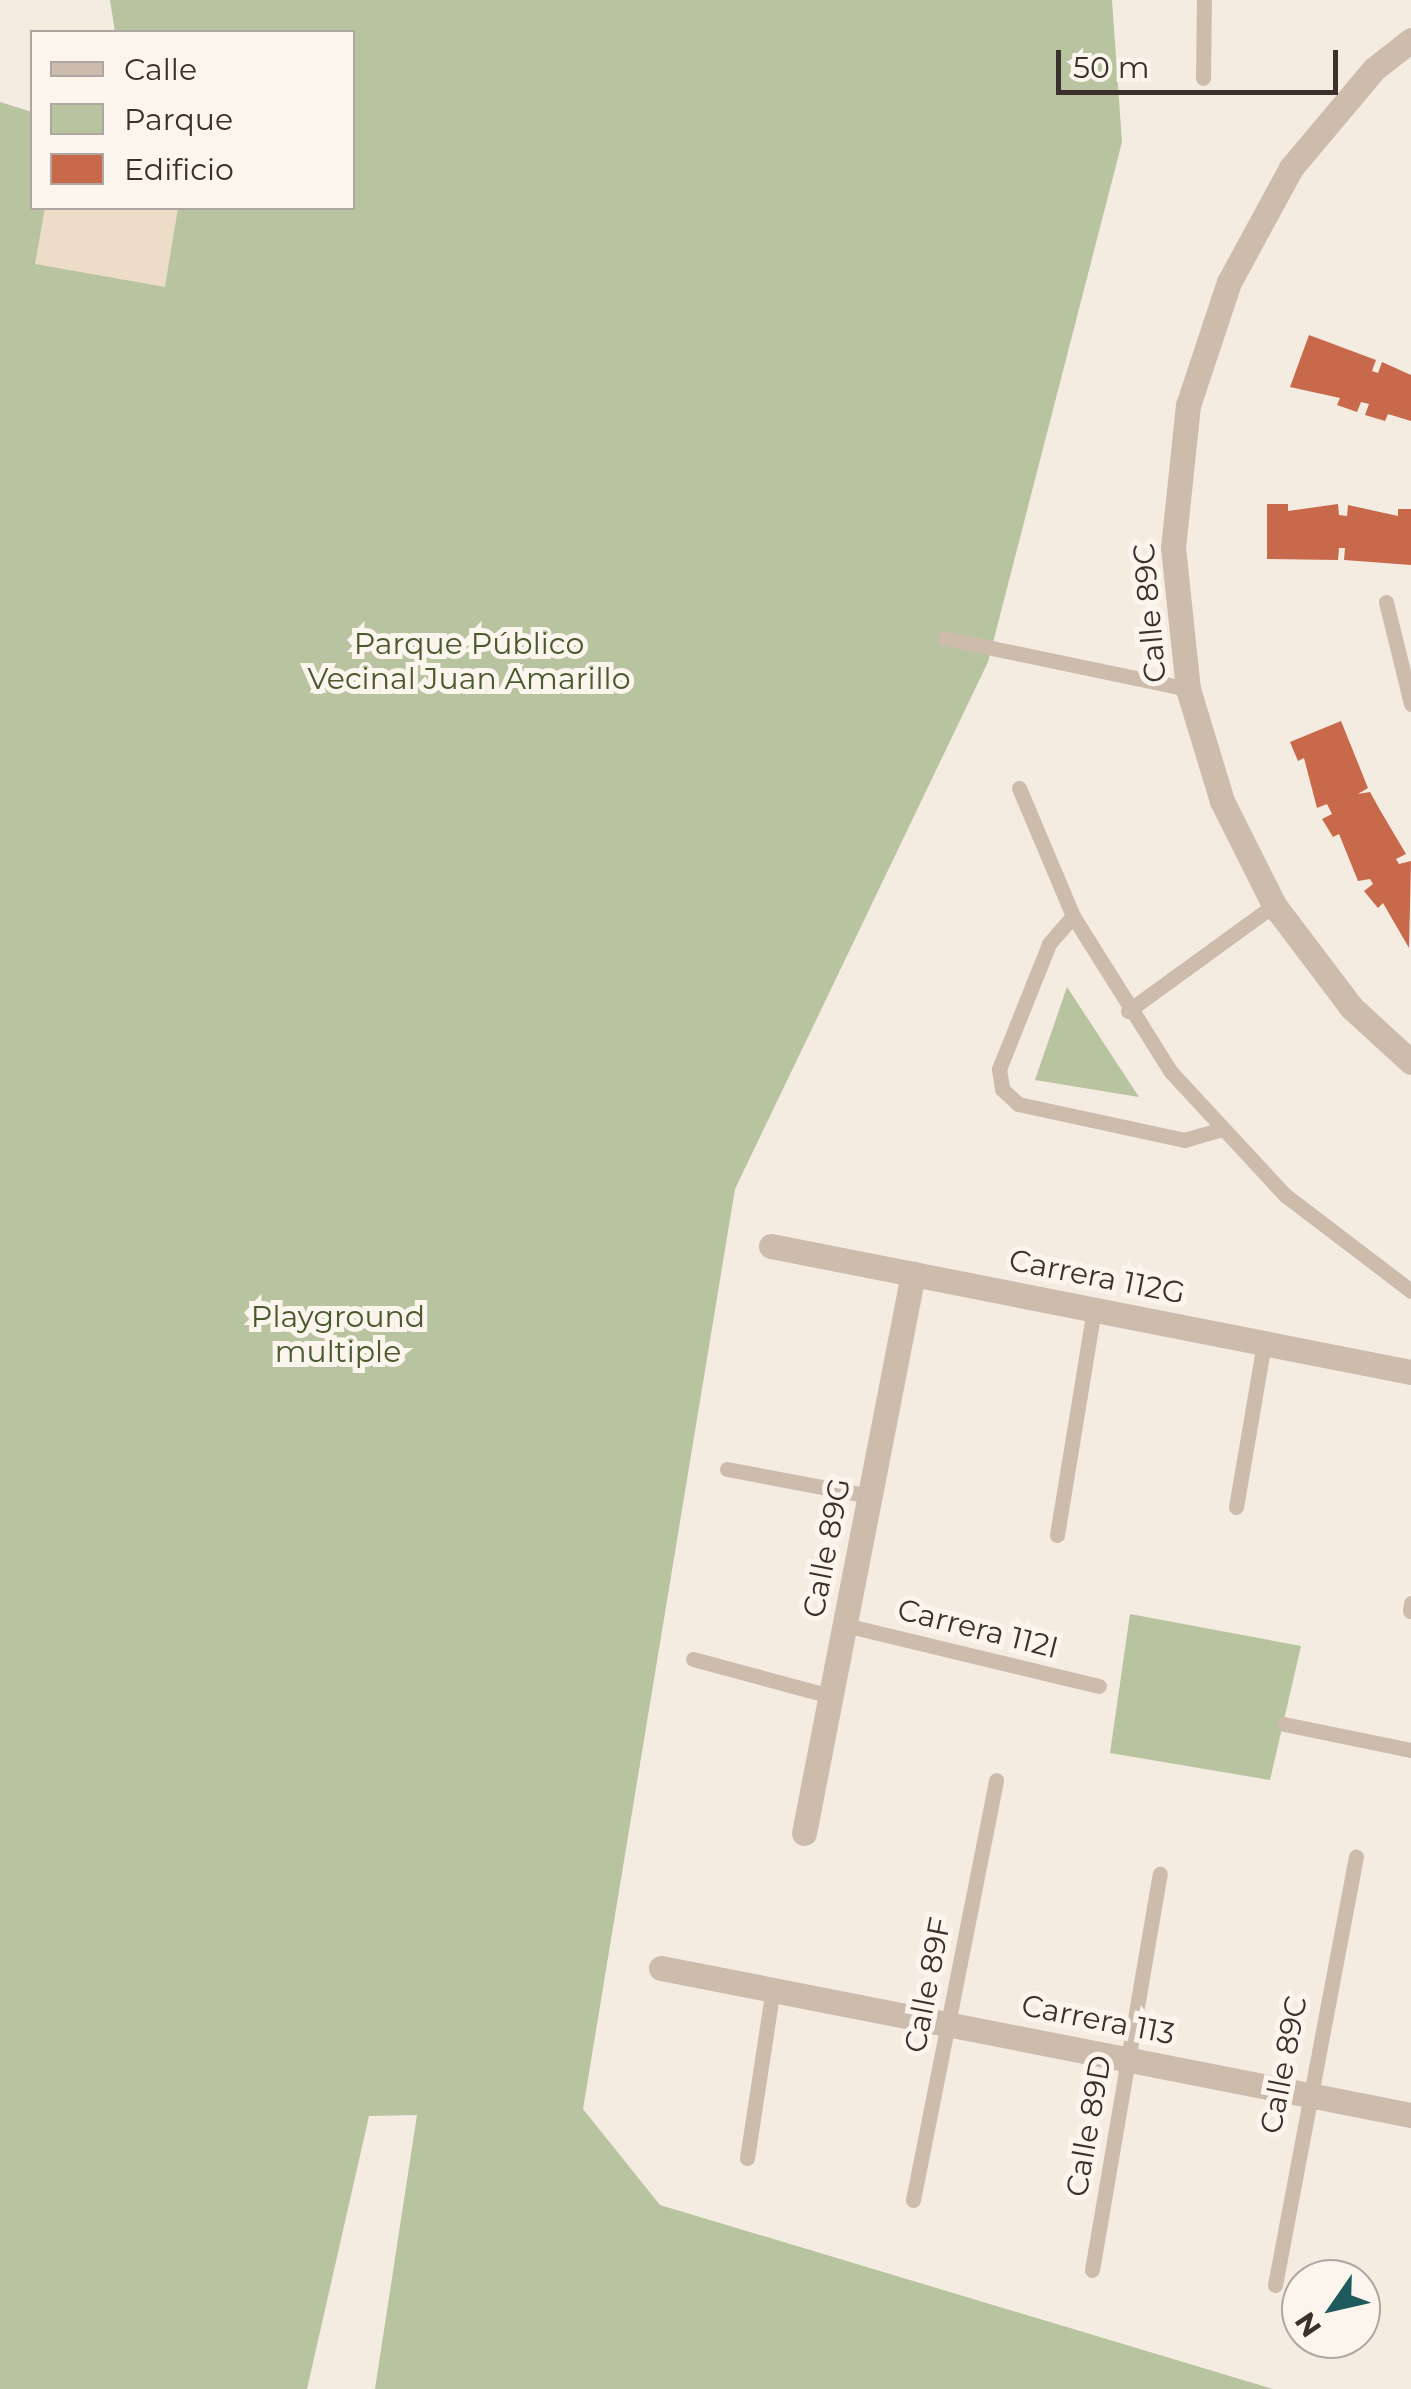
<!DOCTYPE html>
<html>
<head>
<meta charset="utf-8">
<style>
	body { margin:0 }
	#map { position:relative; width:1411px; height:2389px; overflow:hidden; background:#f4ebe1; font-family:Montserrat,sans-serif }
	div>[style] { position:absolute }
	.green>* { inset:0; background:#b8c4a0 }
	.plaza>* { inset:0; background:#ecdcc8 }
	.building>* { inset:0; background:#c8694b }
	.service>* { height:15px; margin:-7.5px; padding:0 7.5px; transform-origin:7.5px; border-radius:7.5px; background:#cdbbac }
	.minor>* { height:25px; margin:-12.5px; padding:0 12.5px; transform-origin:12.5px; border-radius:12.5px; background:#cdbbac }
	.tertiary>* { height:25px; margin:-12.5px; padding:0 12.5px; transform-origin:12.5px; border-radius:12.5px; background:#cdbbac }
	span { translate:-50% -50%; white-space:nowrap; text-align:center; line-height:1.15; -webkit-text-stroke:10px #fbf5ee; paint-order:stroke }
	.street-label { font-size:30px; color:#3b302b }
	.park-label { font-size:30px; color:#4a5a2e }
	.legend { position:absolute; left:30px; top:30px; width:325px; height:180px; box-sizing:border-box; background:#fbf5ee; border:2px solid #aea6a0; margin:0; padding:12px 18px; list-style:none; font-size:30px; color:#3b302b }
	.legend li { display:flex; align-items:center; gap:20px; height:50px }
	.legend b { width:50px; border:2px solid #aea6a0 }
	.north { position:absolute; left:1281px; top:2259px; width:100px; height:100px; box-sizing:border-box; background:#fbf5ee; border:2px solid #aea6a0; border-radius:50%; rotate:236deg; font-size:28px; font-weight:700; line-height:40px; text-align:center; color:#3b302b }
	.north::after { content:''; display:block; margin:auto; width:35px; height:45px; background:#1f5a5e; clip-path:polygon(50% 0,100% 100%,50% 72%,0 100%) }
	.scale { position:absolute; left:1056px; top:50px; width:282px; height:45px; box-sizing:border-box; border:5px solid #3b302b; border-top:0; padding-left:12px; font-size:30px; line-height:35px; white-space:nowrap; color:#3b302b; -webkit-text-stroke:8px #fbf5ee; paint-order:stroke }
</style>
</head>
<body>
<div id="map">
	<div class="green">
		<i style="clip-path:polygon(110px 0,1112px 0,1122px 142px,988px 662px,735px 1189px,583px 2109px,660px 2205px,1273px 2389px,375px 2389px,417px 2115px,369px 2116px,307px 2389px,0 2389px,0 102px,32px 112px,32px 208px,352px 208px,352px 32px,115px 32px)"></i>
		<i style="clip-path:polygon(1067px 987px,1139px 1097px,1035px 1080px)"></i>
		<i style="clip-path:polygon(1130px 1614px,1301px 1646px,1270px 1780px,1110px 1753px)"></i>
	</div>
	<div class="plaza">
		<i style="clip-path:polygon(45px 208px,178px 208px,165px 287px,35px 264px)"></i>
	</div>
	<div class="building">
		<i style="clip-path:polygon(1309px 335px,1376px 360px,1372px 371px,1378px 373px,1382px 362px,1411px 375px,1411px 421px,1388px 414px,1385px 421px,1365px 415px,1369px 404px,1361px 402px,1357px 412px,1337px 405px,1340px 398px,1290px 387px)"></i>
		<i style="clip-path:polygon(1267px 504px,1288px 504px,1288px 511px,1338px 504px,1339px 515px,1347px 516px,1348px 505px,1398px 516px,1398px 509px,1411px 509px,1411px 565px,1344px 560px,1345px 548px,1339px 548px,1338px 560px,1267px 559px)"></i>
		<i style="clip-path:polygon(1341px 721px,1368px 788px,1358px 794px,1370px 792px,1380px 810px,1406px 854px,1396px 859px,1399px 864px,1411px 861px,1409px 948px,1383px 903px,1378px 908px,1364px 891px,1373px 884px,1370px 879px,1358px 881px,1339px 834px,1333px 837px,1322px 819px,1332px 814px,1327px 804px,1317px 808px,1304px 758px,1298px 761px,1290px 742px)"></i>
	</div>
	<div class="service">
		<i style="left:1203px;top:78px;width:78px;rotate:-89.3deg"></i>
		<i style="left:1386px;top:602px;width:105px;rotate:76.2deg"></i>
		<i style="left:944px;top:638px;width:249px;rotate:11.8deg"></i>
		<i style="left:1019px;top:788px;width:139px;rotate:67.1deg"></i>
		<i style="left:1073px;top:916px;width:184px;rotate:57.9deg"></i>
		<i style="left:1171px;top:1072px;width:168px;rotate:47.2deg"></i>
		<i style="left:1285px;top:1195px;width:158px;rotate:37.3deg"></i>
		<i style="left:1073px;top:916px;width:37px;rotate:131deg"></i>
		<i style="left:1049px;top:944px;width:135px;rotate:111.8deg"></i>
		<i style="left:999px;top:1069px;width:20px;rotate:81deg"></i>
		<i style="left:1002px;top:1089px;width:22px;rotate:43deg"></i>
		<i style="left:1018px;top:1104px;width:170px;rotate:12.2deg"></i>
		<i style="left:1184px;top:1140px;width:37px;rotate:-16deg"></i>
		<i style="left:1128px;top:1011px;width:180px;rotate:-36deg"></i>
		<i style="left:727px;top:1469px;width:146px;rotate:10.7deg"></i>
		<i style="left:1236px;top:1507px;width:166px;rotate:-80.3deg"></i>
		<i style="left:1057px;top:1535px;width:229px;rotate:-80.7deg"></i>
		<i style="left:1410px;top:1611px;width:8px;rotate:-83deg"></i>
		<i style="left:845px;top:1625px;width:261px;rotate:13.5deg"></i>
		<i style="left:693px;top:1659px;width:142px;rotate:15.1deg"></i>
		<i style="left:1284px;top:1724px;width:130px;rotate:11.6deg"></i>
		<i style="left:747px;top:2158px;width:172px;rotate:-81.3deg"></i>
		<i style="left:913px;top:2200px;width:428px;rotate:-78.8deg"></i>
		<i style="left:1092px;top:2270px;width:402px;rotate:-80.3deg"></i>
		<i style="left:1275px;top:2285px;width:436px;rotate:-79.3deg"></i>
	</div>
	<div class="minor">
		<i style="left:771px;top:1246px;width:652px;rotate:11.14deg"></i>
		<i style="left:804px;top:1833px;width:570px;rotate:-78.97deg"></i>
		<i style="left:661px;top:1968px;width:764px;rotate:11.09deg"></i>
	</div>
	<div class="tertiary">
		<i style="left:1411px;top:40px;width:47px;rotate:141.9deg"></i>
		<i style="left:1374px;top:69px;width:129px;rotate:130deg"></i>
		<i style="left:1291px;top:168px;width:130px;rotate:118.5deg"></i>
		<i style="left:1229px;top:282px;width:130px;rotate:108.4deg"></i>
		<i style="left:1188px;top:405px;width:143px;rotate:96deg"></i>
		<i style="left:1173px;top:547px;width:143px;rotate:84deg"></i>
		<i style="left:1188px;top:689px;width:117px;rotate:73.1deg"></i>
		<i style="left:1222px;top:801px;width:116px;rotate:63.4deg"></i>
		<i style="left:1274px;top:905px;width:129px;rotate:52.9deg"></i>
		<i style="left:1352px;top:1008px;width:80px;rotate:42.5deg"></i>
	</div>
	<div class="street-label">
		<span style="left:1150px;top:613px;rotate:-95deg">Calle 89C</span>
		<span style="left:1097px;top:1277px;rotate:11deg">Carrera 112G</span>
		<span style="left:827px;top:1548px;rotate:-79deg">Calle 89G</span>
		<span style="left:978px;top:1629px;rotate:14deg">Carrera 112I</span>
		<span style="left:928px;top:1985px;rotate:-79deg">Calle 89F</span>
		<span style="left:1098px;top:2020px;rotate:11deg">Carrera 113</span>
		<span style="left:1284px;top:2065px;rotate:-79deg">Calle 89C</span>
		<span style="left:1089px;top:2126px;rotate:-80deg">Calle 89D</span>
	</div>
	<div class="park-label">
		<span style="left:469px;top:661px">Parque Público<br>Vecinal Juan Amarillo</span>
		<span style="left:338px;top:1334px">Playground<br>multiple</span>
	</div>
	<ul class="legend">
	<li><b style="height:12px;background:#cdbbac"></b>Calle</li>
	<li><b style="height:28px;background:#b8c4a0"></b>Parque</li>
	<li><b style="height:28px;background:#c8694b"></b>Edificio</li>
	</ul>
	<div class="north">N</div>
	<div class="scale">50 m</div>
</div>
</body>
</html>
